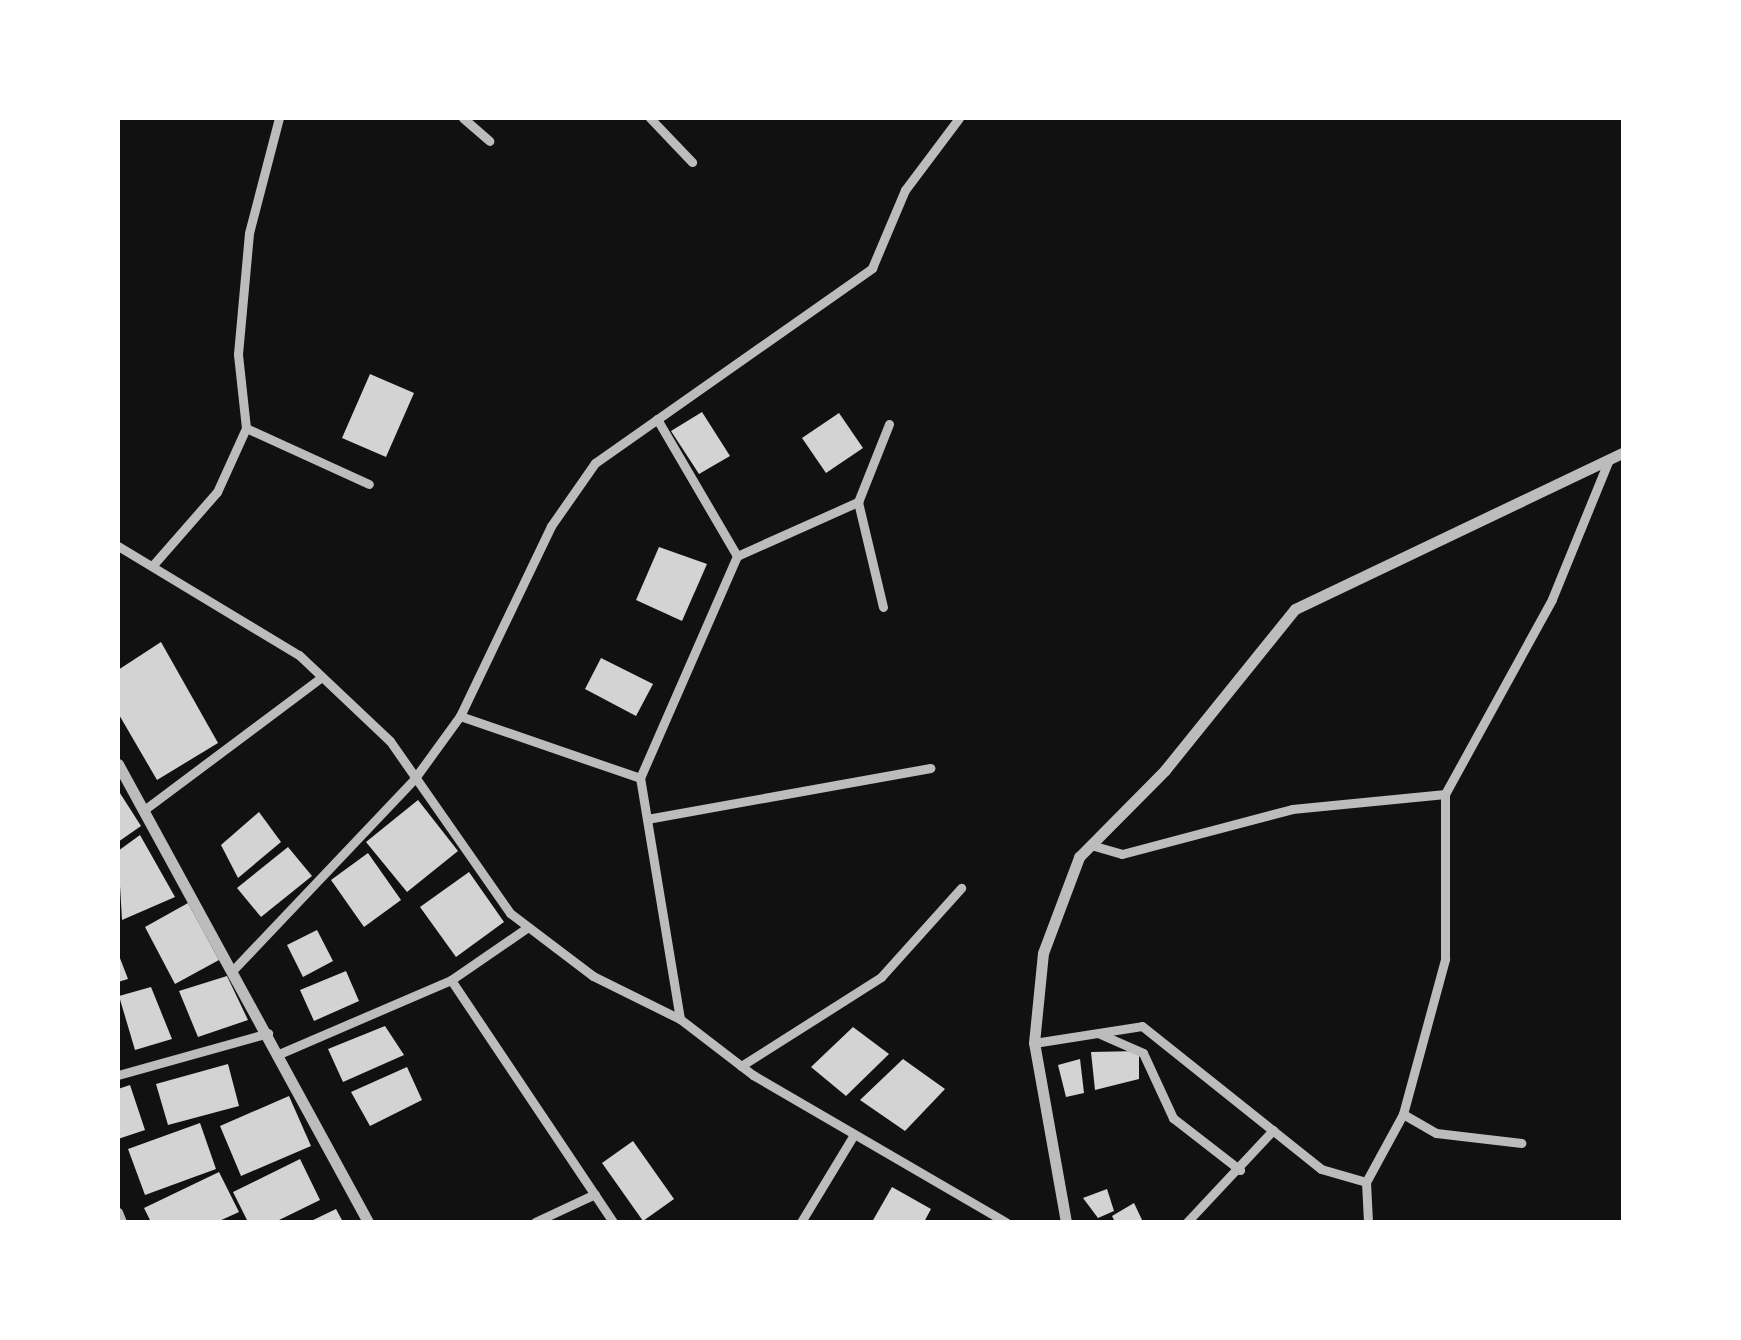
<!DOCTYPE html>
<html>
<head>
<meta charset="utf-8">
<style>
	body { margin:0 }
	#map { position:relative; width:1741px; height:1340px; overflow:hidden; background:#111; font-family:Jost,sans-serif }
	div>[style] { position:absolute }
	.building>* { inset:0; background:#d3d3d3 }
	.minor>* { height:9px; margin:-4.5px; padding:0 4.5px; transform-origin:4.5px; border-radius:4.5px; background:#bcbcbc }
	.tertiary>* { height:11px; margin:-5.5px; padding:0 5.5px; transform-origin:5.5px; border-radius:5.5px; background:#bcbcbc }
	span { translate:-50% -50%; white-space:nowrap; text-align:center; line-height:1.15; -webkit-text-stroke:8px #fff; paint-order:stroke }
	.frame { position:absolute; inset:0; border:120px solid #fff; pointer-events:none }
</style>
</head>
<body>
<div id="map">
	<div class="building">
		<i style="clip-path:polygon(370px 374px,414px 393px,386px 457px,342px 438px)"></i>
		<i style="clip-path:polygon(702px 412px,730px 456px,699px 474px,671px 431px)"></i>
		<i style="clip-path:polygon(839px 413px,863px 448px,826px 473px,802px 438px)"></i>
		<i style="clip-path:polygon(659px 547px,707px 564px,682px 621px,636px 600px)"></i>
		<i style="clip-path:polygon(161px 642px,218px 743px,157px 780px,118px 713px,118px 670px)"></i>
		<i style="clip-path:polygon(601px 658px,653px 684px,636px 716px,585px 689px)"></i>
		<i style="clip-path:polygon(118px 790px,141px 826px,118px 842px)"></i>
		<i style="clip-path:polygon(418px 800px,458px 851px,407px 892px,366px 842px)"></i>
		<i style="clip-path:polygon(259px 812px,281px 842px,238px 878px,221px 845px)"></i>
		<i style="clip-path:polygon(140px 835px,175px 897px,122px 920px,118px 851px)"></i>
		<i style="clip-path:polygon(288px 847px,312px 876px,261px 917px,237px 888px)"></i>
		<i style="clip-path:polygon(368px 853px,401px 900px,364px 927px,331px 880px)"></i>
		<i style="clip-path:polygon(469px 872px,504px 922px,456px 957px,420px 907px)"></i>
		<i style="clip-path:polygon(188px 903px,219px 960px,175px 984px,145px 927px)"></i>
		<i style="clip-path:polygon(317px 930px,333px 961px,303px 977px,287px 945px)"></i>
		<i style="clip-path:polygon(118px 953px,128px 979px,118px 982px)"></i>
		<i style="clip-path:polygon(346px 971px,359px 1001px,314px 1021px,300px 990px)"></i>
		<i style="clip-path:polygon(227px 976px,248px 1020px,198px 1037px,179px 991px)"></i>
		<i style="clip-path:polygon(151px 987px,172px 1039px,135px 1050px,119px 996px)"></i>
		<i style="clip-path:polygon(385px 1026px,404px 1055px,343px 1082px,328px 1049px)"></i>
		<i style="clip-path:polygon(853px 1027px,889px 1054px,846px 1096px,811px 1067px)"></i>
		<i style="clip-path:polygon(1139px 1051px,1139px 1079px,1095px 1090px,1091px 1052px)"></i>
		<i style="clip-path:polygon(903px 1059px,945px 1089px,905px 1131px,860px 1100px)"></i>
		<i style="clip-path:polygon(1080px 1059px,1084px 1093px,1066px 1097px,1058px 1065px)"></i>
		<i style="clip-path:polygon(228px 1064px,239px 1106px,168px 1125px,156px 1084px)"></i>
		<i style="clip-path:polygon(407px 1067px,422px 1100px,370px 1126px,351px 1092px)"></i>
		<i style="clip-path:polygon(130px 1085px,145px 1130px,118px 1139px,118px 1089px)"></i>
		<i style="clip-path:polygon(289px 1096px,311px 1146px,241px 1176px,220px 1126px)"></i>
		<i style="clip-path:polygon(200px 1123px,216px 1169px,145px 1195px,128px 1149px)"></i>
		<i style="clip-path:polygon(633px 1141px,674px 1199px,643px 1221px,602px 1163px)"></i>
		<i style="clip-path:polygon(300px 1159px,320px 1200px,275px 1222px,248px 1222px,233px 1192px)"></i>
		<i style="clip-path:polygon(219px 1172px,239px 1212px,217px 1222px,151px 1222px,144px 1208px)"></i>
		<i style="clip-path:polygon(892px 1187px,931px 1209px,924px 1222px,872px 1222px)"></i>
		<i style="clip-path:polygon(1107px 1189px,1114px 1211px,1098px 1218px,1083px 1198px)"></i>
		<i style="clip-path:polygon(1134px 1203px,1143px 1222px,1115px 1222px,1112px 1216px)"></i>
		<i style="clip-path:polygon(336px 1209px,343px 1222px,309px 1222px)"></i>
	</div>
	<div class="minor">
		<i style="left:463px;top:118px;width:35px;rotate:41deg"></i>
		<i style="left:650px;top:118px;width:61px;rotate:46.3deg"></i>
		<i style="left:657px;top:419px;width:159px;rotate:59.7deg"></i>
		<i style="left:246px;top:428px;width:135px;rotate:24.5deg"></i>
		<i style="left:118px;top:546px;width:211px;rotate:31.1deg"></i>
		<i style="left:299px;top:655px;width:125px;rotate:43.4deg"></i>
		<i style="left:390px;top:741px;width:210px;rotate:55.1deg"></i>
		<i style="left:510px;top:913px;width:104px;rotate:37.2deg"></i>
		<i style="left:593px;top:976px;width:97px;rotate:26.3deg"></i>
		<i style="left:680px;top:1019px;width:92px;rotate:37.5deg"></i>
		<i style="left:753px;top:1075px;width:293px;rotate:30.2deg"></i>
		<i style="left:153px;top:565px;width:97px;rotate:-48.8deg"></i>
		<i style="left:217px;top:492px;width:70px;rotate:-65.6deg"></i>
		<i style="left:246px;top:428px;width:74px;rotate:-96.2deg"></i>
		<i style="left:238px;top:354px;width:121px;rotate:-84.8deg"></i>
		<i style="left:249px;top:233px;width:119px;rotate:-75.4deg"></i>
		<i style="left:883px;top:607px;width:108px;rotate:-103.4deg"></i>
		<i style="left:858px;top:502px;width:84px;rotate:-68.3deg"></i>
		<i style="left:460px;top:716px;width:190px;rotate:19deg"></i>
		<i style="left:144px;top:810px;width:222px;rotate:-36.8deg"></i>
		<i style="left:647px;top:819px;width:288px;rotate:-10.2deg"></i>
		<i style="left:1091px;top:845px;width:32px;rotate:16deg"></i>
		<i style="left:1122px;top:854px;width:176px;rotate:-14.8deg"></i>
		<i style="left:1292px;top:809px;width:154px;rotate:-5.6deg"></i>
		<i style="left:234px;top:969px;width:263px;rotate:-46.5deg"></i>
		<i style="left:415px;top:778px;width:77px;rotate:-54deg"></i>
		<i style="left:460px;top:716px;width:211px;rotate:-64.4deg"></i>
		<i style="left:551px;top:526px;width:77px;rotate:-55.1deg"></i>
		<i style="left:595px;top:463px;width:339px;rotate:-35.1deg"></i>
		<i style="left:872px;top:268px;width:85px;rotate:-67.1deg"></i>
		<i style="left:905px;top:190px;width:90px;rotate:-53.1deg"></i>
		<i style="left:451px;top:980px;width:291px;rotate:56.2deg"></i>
		<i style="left:680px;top:1019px;width:244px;rotate:-99.4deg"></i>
		<i style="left:640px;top:778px;width:242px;rotate:-66.4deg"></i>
		<i style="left:737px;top:556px;width:133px;rotate:-24.1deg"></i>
		<i style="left:1100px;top:1034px;width:47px;rotate:23.8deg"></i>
		<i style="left:1143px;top:1053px;width:72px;rotate:65.2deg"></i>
		<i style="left:1173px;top:1118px;width:85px;rotate:37.8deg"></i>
		<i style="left:1034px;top:1043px;width:109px;rotate:-8.9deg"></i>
		<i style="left:1142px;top:1026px;width:229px;rotate:38.6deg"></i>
		<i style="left:1321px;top:1169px;width:47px;rotate:16.1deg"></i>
		<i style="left:1366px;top:1182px;width:40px;rotate:87.1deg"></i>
		<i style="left:279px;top:1054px;width:187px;rotate:-23.3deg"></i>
		<i style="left:451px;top:980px;width:93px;rotate:-34.5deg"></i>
		<i style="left:741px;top:1066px;width:166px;rotate:-32.4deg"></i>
		<i style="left:881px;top:977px;width:120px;rotate:-48deg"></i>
		<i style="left:118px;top:1075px;width:156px;rotate:-15.6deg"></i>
		<i style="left:1403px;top:1114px;width:38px;rotate:30deg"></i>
		<i style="left:1436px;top:1133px;width:86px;rotate:6.7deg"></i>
		<i style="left:1366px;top:1182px;width:77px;rotate:-61.4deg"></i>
		<i style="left:1403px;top:1114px;width:161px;rotate:-74.8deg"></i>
		<i style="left:1445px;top:959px;width:165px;rotate:-90deg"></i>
		<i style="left:1445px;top:794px;width:222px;rotate:-61.2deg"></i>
		<i style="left:1552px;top:599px;width:151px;rotate:-67.8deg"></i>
		<i style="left:118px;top:1212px;width:11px;rotate:68deg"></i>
		<i style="left:535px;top:1222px;width:66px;rotate:-25deg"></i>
		<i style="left:801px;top:1222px;width:100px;rotate:-58.8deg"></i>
		<i style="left:1187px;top:1222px;width:126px;rotate:-46.9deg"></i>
	</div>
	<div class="tertiary">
		<i style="left:118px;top:764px;width:522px;rotate:61.37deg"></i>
		<i style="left:1066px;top:1222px;width:182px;rotate:-100.1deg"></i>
		<i style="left:1034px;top:1043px;width:90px;rotate:-84.3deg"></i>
		<i style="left:1043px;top:953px;width:103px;rotate:-69.4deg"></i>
		<i style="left:1079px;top:857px;width:122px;rotate:-45.3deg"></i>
		<i style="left:1165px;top:770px;width:207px;rotate:-51.1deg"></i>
		<i style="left:1295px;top:609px;width:365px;rotate:-25.5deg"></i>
	</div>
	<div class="frame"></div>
</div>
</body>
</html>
